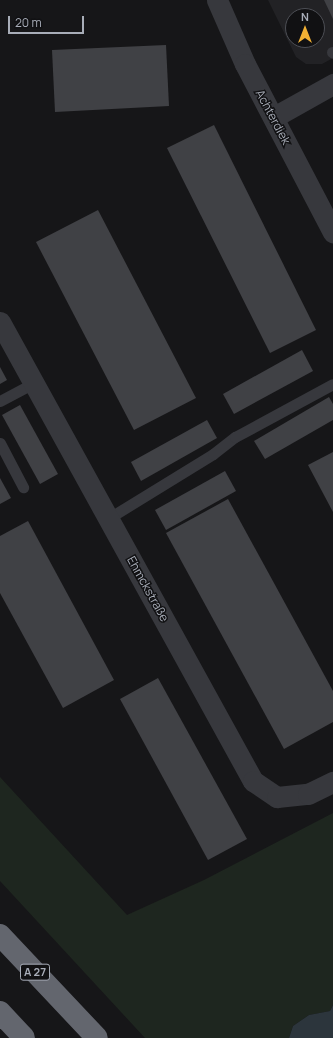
<!DOCTYPE html>
<html>
<head>
<meta charset="utf-8">
<style>
	body { margin:0 }
	#map { position:relative; width:333px; height:1038px; overflow:hidden; background:#161618; font-family:Manrope,sans-serif }
	div>[style] { position:absolute }
	.built>* { inset:0; background:#222225 }
	.green>* { inset:0; background:#1e261f }
	.water>* { inset:0; background:#2c353c }
	.building>* { inset:0; background:#404145 }
	.lane>* { height:11px; margin:-5.5px; padding:0 5.5px; transform-origin:5.5px; border-radius:5.5px; background:#37383d }
	.street>* { height:21px; margin:-10.5px; padding:0 10.5px; transform-origin:10.5px; border-radius:10.5px; background:#37383d }
	.highway>* { height:22px; margin:-11px; padding:0 11px; transform-origin:11px; border-radius:11px; background:#63666e }
	span { translate:-50% -50%; white-space:nowrap; text-align:center; line-height:1.15; -webkit-text-stroke:3px #111113; paint-order:stroke }
	.shield-label span { padding:1px 3px; background:#111113; border:1px solid; border-radius:3px; -webkit-text-stroke-width:0 }
	.shield-label { font-size:11px; color:#a8adb8; font-weight:700 }
	.street-label { font-size:12px; color:#a8adb8 }
	.north { position:absolute; left:285px; top:8px; width:40px; height:40px; box-sizing:border-box; background:#111113; border:1px solid #4d4f55; border-radius:50%; rotate:0deg; font-size:11px; font-weight:700; line-height:16px; text-align:center; color:#a8adb8 }
	.north::after { content:''; display:block; margin:auto; width:14px; height:18px; background:#f2b134; clip-path:polygon(50% 0,100% 100%,50% 72%,0 100%) }
	.scale { position:absolute; left:8px; top:16px; width:76px; height:18px; box-sizing:border-box; border:2px solid #a8adb8; border-top:0; padding-left:5px; font-size:12px; line-height:14px; white-space:nowrap; color:#a8adb8; -webkit-text-stroke:3px #111113; paint-order:stroke }
</style>
</head>
<body>
<div id="map">
	<div class="built">
		<i style="clip-path:polygon(evenodd,268px 0,333px 0,333px 58px,322px 64px,306px 64px,296px 57px,268px 0,293px 16px,317px 16px,317px 40px,293px 40px,293px 16px)"></i>
	</div>
	<div class="green">
		<i style="clip-path:polygon(0 777px,127px 915px,204px 880px,333px 813px,333px 1005px,330px 1011px,309px 1015px,293px 1026px,289px 1038px,145px 1038px,0 881px)"></i>
	</div>
	<div class="water">
		<i style="clip-path:polygon(333px 1005px,333px 1038px,289px 1038px,293px 1026px,309px 1015px,330px 1011px)"></i>
	</div>
	<div class="building">
		<i style="clip-path:polygon(324px 0,333px 0,333px 19px)"></i>
		<i style="clip-path:polygon(166px 45px,169px 106px,55px 112px,52px 50px)"></i>
		<i style="clip-path:polygon(214px 125px,316px 330px,270px 353px,167px 148px)"></i>
		<i style="clip-path:polygon(98px 210px,196px 398px,134px 430px,36px 242px)"></i>
		<i style="clip-path:polygon(302px 350px,313px 371px,234px 414px,223px 394px)"></i>
		<i style="clip-path:polygon(0 367px,7px 380px,0 384px)"></i>
		<i style="clip-path:polygon(329px 397px,333px 404px,333px 420px,265px 459px,254px 441px)"></i>
		<i style="clip-path:polygon(20px 405px,58px 474px,40px 484px,2px 415px)"></i>
		<i style="clip-path:polygon(207px 420px,217px 438px,141px 481px,131px 462px)"></i>
		<i style="clip-path:polygon(333px 452px,333px 512px,308px 465px)"></i>
		<i style="clip-path:polygon(225px 471px,236px 491px,166px 530px,155px 510px)"></i>
		<i style="clip-path:polygon(0 478px,11px 498px,0 504px)"></i>
		<i style="clip-path:polygon(228px 499px,333px 691px,333px 722px,284px 749px,166px 533px)"></i>
		<i style="clip-path:polygon(28px 521px,114px 680px,63px 708px,0 593px,0 536px)"></i>
		<i style="clip-path:polygon(158px 678px,247px 839px,208px 860px,120px 699px)"></i>
	</div>
	<div class="lane">
		<i style="left:332px;top:52px;width:1px;rotate:45deg"></i>
		<i style="left:0;top:401px;width:38px;rotate:-28deg"></i>
		<i style="left:0;top:443px;width:50px;rotate:62.4deg"></i>
		<i style="left:109px;top:518px;width:122px;rotate:-31.6deg"></i>
		<i style="left:213px;top:454px;width:28px;rotate:-38deg"></i>
		<i style="left:235px;top:437px;width:111px;rotate:-28.4deg"></i>
	</div>
	<div class="street">
		<i style="left:217px;top:0;width:70px;rotate:66.4deg"></i>
		<i style="left:245px;top:64px;width:190px;rotate:62.4deg"></i>
		<i style="left:274px;top:117px;width:68px;rotate:-29.2deg"></i>
		<i style="left:0;top:322px;width:524px;rotate:61.14deg"></i>
		<i style="left:253px;top:781px;width:29px;rotate:34deg"></i>
		<i style="left:277px;top:797px;width:31px;rotate:-6deg"></i>
		<i style="left:308px;top:794px;width:28px;rotate:-26deg"></i>
	</div>
	<div class="highway">
		<i style="left:0;top:935px;width:141px;rotate:46.7deg"></i>
		<i style="left:0;top:1012px;width:35px;rotate:47deg"></i>
	</div>
	<div class="shield-label">
		<span style="left:35px;top:972px">A 27</span>
	</div>
	<div class="street-label">
		<span style="left:273px;top:117px;rotate:62deg">Achterdiek</span>
		<span style="left:148px;top:589px;rotate:61deg">Ehmckstraße</span>
	</div>
	<div class="north">N</div>
	<div class="scale">20 m</div>
</div>
</body>
</html>
